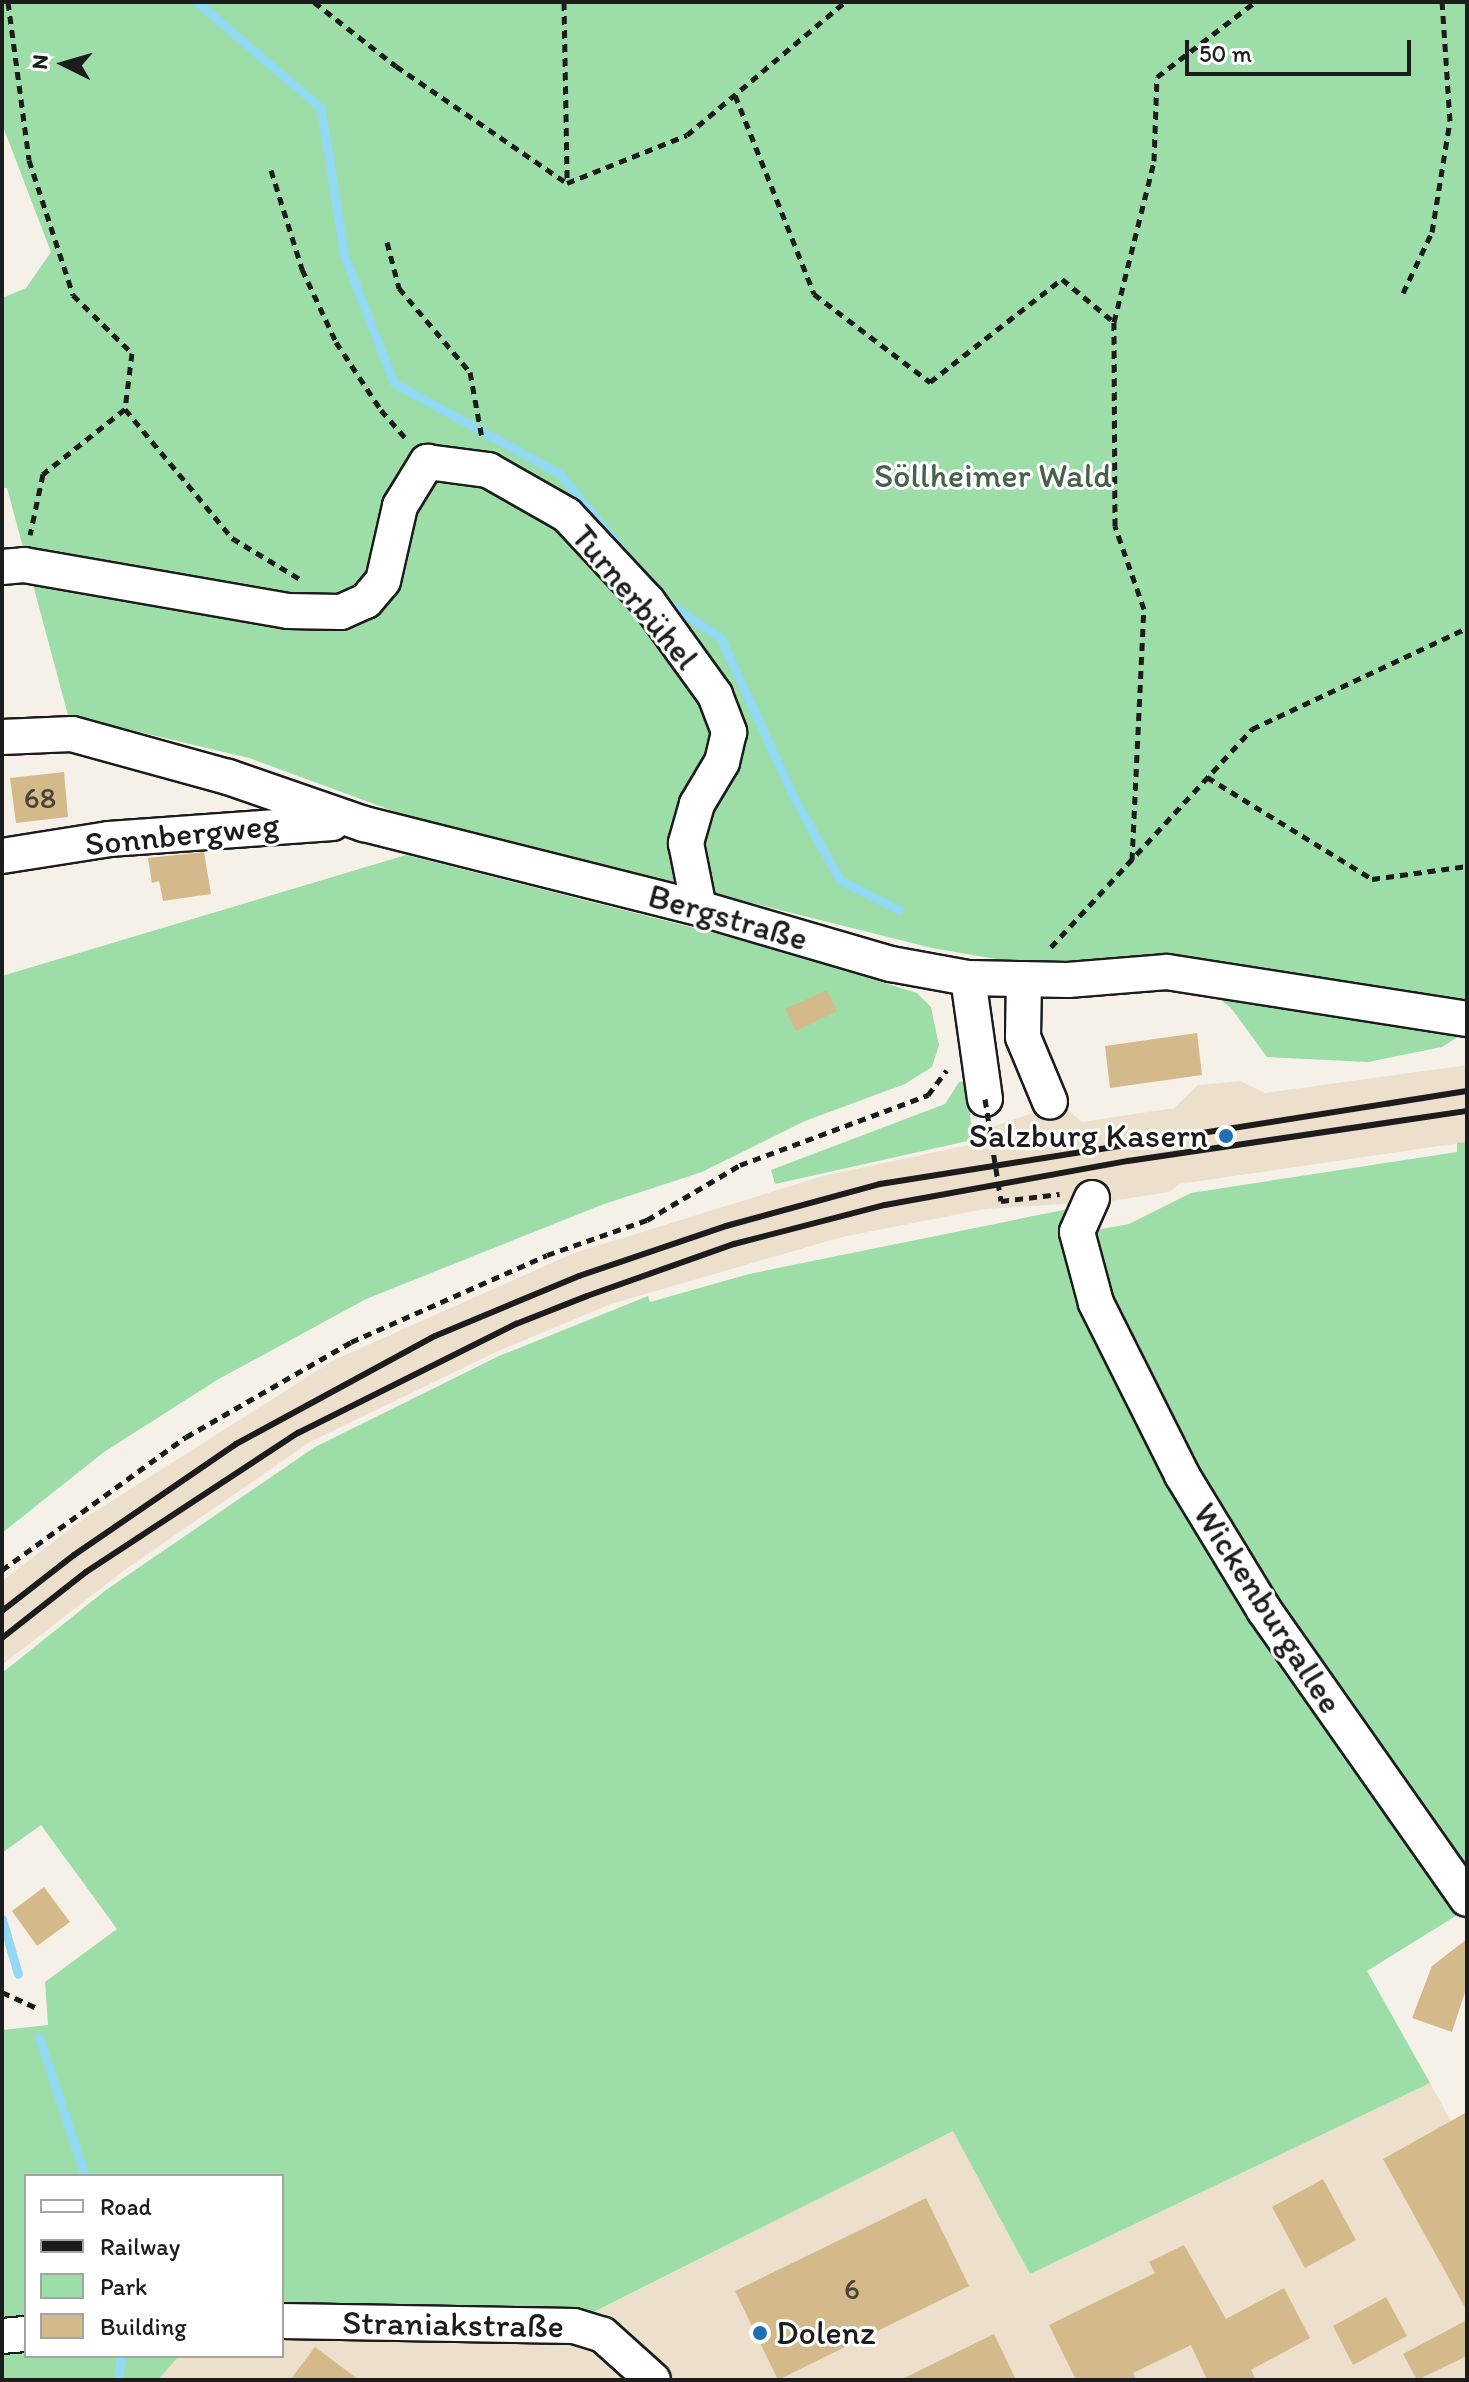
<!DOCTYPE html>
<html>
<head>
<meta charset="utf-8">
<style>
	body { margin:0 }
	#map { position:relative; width:1469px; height:2382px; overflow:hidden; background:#f6f1e8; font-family:Itim,sans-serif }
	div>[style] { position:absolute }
	.built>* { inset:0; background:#ece0cc }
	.green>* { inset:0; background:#9ddda7 }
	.stream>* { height:9px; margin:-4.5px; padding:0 4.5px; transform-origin:4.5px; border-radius:4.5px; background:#92d9f4 }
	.building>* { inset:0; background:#d4b98a }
	.path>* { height:5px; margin-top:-2.5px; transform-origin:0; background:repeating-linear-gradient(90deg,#1c1c1c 0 8px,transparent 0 14px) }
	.roads { filter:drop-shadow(2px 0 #1c1c1c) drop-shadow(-2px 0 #1c1c1c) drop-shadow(0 2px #1c1c1c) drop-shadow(0 -2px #1c1c1c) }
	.minor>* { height:34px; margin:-17px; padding:0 17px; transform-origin:17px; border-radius:17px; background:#fff }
	.rail>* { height:6px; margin:-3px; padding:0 3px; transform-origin:3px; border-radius:3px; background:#1c1c1c }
	.path-bridge>* { height:5px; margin-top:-2.5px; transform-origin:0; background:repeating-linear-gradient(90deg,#1c1c1c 0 8px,transparent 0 14px) }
	.dots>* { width:22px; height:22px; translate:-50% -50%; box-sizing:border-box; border:4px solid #fff; border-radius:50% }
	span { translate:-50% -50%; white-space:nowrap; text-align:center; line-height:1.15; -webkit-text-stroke:6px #fff; paint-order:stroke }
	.number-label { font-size:30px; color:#4a4338 }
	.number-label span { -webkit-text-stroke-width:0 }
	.park-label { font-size:34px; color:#49604d }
	.street-label { font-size:34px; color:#1c1c1c }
	.poi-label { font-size:34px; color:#1c1c1c }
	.right { translate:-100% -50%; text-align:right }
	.left { translate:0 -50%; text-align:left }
	.frame { position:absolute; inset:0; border:4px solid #1c1c1c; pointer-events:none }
	.legend { position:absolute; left:24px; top:2174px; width:260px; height:184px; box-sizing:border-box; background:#fff; border:2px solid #a4a4a4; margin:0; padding:10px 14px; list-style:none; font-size:24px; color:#1c1c1c }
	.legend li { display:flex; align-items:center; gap:16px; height:40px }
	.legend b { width:40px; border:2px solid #a4a4a4 }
	.north { position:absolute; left:24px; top:24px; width:80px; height:80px; -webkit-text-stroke:6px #fff; paint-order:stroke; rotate:275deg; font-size:22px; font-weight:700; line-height:32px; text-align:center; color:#1c1c1c }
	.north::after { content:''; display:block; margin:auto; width:28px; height:36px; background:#1c1c1c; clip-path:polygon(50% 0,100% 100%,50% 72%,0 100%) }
	.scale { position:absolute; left:1185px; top:40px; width:226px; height:36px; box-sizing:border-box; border:4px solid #1c1c1c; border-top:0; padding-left:10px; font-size:24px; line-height:28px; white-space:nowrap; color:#1c1c1c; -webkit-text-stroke:6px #fff; paint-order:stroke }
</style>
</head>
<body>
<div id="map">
	<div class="built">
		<i style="clip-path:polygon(1467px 1065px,1467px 1142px,1179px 1184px,1170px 1192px,1110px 1201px,985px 1209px,842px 1237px,611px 1304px,496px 1352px,310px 1442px,126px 1569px,2px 1665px,2px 1581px,83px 1519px,334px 1360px,574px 1253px,823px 1176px,973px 1144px,995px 1126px,1041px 1110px,1068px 1110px,1082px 1122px,1174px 1108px,1198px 1085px,1240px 1081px,1265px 1093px)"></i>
		<i style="clip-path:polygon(1430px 2083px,1467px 2150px,1467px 2380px,158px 2380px,179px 2356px,282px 2356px,282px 2328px,550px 2335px,953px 2130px,1030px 2274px)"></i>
	</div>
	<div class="green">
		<i style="clip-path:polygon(2px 2px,1467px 2px,1467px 1031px,1442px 1047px,1368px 1062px,1267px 1057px,1231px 1008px,1170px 961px,1048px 968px,932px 948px,415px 819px,249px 758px,68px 715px,7px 488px,2px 488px,2px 298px,26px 288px,51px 252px,2px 124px)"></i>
		<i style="clip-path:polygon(406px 855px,769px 947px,917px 993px,931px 1007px,939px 1045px,932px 1067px,905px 1084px,805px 1121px,702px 1172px,604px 1204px,366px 1299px,217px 1380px,104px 1452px,2px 1533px,2px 976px)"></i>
		<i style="clip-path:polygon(968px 1081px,972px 1140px,775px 1184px,771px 1170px,945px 1104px,959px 1082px)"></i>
		<i style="clip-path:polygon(1467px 1142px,1467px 1909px,1367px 1971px,1430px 2083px,1030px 2274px,953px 2131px,584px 2317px,282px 2312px,282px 2176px,26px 2176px,26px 2356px,179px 2356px,158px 2380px,2px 2380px,2px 2030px,48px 2025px,45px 1982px,117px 1929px,41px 1825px,2px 1853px,2px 1673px,106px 1590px,315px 1447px,499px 1356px,648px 1296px,650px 1302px,749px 1274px,1073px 1208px,1080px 1233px,1129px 1224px,1191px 1193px,1457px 1152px,1457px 1143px)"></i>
	</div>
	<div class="stream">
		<i style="left:197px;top:2px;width:163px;rotate:40.5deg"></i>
		<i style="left:321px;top:108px;width:149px;rotate:81.1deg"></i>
		<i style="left:344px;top:255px;width:137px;rotate:68.7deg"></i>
		<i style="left:394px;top:383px;width:189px;rotate:28.7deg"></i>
		<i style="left:560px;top:474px;width:98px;rotate:50.8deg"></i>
		<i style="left:661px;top:599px;width:70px;rotate:32.8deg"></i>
		<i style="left:720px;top:637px;width:175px;rotate:65.3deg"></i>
		<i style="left:793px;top:796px;width:96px;rotate:60.8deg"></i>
		<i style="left:840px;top:880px;width:66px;rotate:27deg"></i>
		<i style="left:2px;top:1919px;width:57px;rotate:73.8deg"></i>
		<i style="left:39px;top:2037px;width:146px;rotate:71.7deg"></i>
		<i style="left:118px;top:2380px;width:24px;rotate:-83deg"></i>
	</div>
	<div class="building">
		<i style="clip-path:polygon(64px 772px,68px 817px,16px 823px,10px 778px)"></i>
		<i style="clip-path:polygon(204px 852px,211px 894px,163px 901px,159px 881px,152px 883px,148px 858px)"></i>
		<i style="clip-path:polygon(827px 990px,837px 1011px,796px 1031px,785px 1009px)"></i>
		<i style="clip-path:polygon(1197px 1033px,1202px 1075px,1110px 1088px,1105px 1046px)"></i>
		<i style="clip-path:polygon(44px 1887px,70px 1922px,37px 1946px,12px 1911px)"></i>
		<i style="clip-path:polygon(1467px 1939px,1467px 1986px,1452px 2032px,1412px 2018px,1432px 1966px)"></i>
		<i style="clip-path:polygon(1467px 2112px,1467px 2311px,1383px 2159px)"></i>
		<i style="clip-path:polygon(1323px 2179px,1356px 2240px,1305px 2268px,1272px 2207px)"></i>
		<i style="clip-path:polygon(926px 2198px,969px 2286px,778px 2380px,735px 2291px)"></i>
		<i style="clip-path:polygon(1184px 2245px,1226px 2319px,1284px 2288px,1310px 2338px,1251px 2370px,1256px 2380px,1207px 2380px,1191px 2345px,1133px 2373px,1136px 2380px,1076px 2380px,1049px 2325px,1155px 2273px,1149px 2262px)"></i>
		<i style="clip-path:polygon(1386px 2297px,1407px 2336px,1353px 2365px,1333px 2326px)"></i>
		<i style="clip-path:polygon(1467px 2320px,1467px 2356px,1417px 2380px,1403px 2354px)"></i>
		<i style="clip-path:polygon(994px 2334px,1016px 2380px,900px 2380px)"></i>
		<i style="clip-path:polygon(315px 2347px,359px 2380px,290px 2380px)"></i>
	</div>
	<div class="path">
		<i style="left:8px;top:2px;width:159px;rotate:82.4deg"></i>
		<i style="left:29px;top:160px;width:142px;rotate:71.9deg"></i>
		<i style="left:73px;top:295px;width:83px;rotate:44.5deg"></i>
		<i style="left:132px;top:353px;width:56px;rotate:97.1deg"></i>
		<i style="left:125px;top:409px;width:105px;rotate:141.6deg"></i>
		<i style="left:43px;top:474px;width:62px;rotate:102deg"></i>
		<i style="left:314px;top:2px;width:104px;rotate:38deg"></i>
		<i style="left:396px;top:66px;width:207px;rotate:34.4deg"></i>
		<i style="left:567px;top:183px;width:129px;rotate:-21.8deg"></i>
		<i style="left:687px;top:135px;width:207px;rotate:-40.1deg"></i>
		<i style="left:564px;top:2px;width:180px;rotate:89deg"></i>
		<i style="left:735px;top:95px;width:214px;rotate:68.3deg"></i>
		<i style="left:814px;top:294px;width:146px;rotate:37.2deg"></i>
		<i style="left:930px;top:382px;width:167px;rotate:-38deg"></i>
		<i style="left:1062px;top:279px;width:67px;rotate:39.6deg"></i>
		<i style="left:271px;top:170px;width:104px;rotate:72.6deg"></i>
		<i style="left:302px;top:269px;width:81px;rotate:65deg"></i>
		<i style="left:336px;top:342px;width:82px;rotate:56.5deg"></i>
		<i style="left:381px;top:410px;width:41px;rotate:48.9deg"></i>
		<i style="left:387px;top:242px;width:48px;rotate:75.4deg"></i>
		<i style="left:399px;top:288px;width:110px;rotate:49.8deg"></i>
		<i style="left:470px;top:372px;width:67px;rotate:79.7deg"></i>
		<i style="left:1403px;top:293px;width:68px;rotate:-64.6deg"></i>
		<i style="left:1432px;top:232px;width:112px;rotate:-80.8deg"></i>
		<i style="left:1450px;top:121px;width:119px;rotate:-93.8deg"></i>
		<i style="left:125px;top:409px;width:168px;rotate:50.3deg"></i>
		<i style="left:232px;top:538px;width:79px;rotate:31.1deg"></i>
		<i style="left:1207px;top:777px;width:194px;rotate:31.7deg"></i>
		<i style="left:1372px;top:879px;width:96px;rotate:-7.8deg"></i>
		<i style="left:1132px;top:860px;width:251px;rotate:-87.3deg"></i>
		<i style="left:1144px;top:609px;width:88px;rotate:-109.3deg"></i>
		<i style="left:1115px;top:526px;width:204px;rotate:-90.3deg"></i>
		<i style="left:1114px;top:322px;width:166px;rotate:-76deg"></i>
		<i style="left:1154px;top:161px;width:84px;rotate:-88deg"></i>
		<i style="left:1157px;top:77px;width:123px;rotate:-37.4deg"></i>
		<i style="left:1051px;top:947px;width:297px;rotate:-47.3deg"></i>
		<i style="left:1252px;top:729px;width:238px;rotate:-25.2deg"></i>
		<i style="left:1001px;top:1201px;width:59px;rotate:-6.8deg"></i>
		<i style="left:2px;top:1570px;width:227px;rotate:-35.9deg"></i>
		<i style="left:186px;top:1437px;width:190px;rotate:-29.9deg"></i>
		<i style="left:351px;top:1342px;width:214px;rotate:-23.9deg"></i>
		<i style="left:547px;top:1255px;width:106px;rotate:-19.3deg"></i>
		<i style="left:647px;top:1220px;width:108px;rotate:-30.6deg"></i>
		<i style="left:740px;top:1165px;width:201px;rotate:-20.4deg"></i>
		<i style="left:928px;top:1095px;width:31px;rotate:-53deg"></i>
		<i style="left:2px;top:1992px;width:41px;rotate:24.7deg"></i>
	</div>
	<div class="roads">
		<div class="minor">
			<i style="left:2px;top:567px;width:22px;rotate:-5deg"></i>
			<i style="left:24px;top:565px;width:268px;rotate:9.9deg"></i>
			<i style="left:288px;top:611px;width:53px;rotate:1.1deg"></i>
			<i style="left:341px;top:612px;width:27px;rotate:-24deg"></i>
			<i style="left:366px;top:601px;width:26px;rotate:-50deg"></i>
			<i style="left:383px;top:581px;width:77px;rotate:-77.2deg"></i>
			<i style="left:400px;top:506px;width:52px;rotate:-58.5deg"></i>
			<i style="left:427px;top:462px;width:62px;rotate:7.5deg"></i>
			<i style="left:488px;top:470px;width:91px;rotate:29.7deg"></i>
			<i style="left:567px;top:515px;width:119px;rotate:47deg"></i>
			<i style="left:648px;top:602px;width:115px;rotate:54.2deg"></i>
			<i style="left:715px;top:695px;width:40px;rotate:69deg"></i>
			<i style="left:729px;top:732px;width:31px;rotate:103deg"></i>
			<i style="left:722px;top:762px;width:49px;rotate:120.8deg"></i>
			<i style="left:697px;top:804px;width:41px;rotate:105.8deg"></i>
			<i style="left:686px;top:843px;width:66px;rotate:78.7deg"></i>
			<i style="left:2px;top:737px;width:70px;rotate:-2.5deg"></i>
			<i style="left:72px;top:734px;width:162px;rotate:15.4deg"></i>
			<i style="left:228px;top:777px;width:144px;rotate:19.1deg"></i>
			<i style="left:364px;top:824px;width:345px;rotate:14.1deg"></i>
			<i style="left:699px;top:908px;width:200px;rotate:16.3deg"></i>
			<i style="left:891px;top:964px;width:78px;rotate:10.3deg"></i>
			<i style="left:968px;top:978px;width:100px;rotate:1.1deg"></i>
			<i style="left:1068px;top:980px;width:99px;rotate:-4.6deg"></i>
			<i style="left:1167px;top:972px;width:304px;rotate:8.9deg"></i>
			<i style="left:2px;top:856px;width:108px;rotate:-9deg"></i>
			<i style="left:109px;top:839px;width:224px;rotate:-4.1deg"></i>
			<i style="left:968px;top:978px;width:122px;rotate:82deg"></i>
			<i style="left:1024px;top:979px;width:58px;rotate:91deg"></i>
			<i style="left:1023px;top:1037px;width:70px;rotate:67.4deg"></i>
			<i style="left:1092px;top:1198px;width:37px;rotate:114deg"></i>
			<i style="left:1077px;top:1232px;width:73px;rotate:75deg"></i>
			<i style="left:1096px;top:1303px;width:192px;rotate:63.4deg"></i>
			<i style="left:1182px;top:1475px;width:158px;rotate:58.7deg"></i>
			<i style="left:1264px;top:1610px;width:353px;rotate:54.9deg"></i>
			<i style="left:282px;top:2321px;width:292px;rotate:1deg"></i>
			<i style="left:574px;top:2326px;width:30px;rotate:17deg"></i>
			<i style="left:603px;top:2335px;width:67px;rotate:42deg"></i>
			<i style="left:2px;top:2336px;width:24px;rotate:-5deg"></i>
		</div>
	</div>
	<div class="rail">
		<i style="left:2px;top:1611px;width:91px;rotate:-37.9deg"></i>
		<i style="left:74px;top:1555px;width:196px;rotate:-34.4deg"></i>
		<i style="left:236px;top:1444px;width:226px;rotate:-28.5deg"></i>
		<i style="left:435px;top:1336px;width:156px;rotate:-22.6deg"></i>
		<i style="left:579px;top:1276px;width:155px;rotate:-18.8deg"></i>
		<i style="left:726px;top:1226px;width:160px;rotate:-15.3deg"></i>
		<i style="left:880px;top:1184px;width:594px;rotate:-9deg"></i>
		<i style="left:2px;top:1638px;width:107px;rotate:-38.2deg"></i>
		<i style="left:86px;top:1572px;width:254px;rotate:-33.3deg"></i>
		<i style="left:298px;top:1433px;width:244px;rotate:-26.6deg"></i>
		<i style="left:516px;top:1324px;width:76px;rotate:-21.5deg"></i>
		<i style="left:587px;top:1296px;width:156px;rotate:-19.5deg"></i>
		<i style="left:734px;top:1244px;width:156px;rotate:-14.5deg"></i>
		<i style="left:885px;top:1205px;width:247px;rotate:-10.3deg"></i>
		<i style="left:1128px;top:1161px;width:343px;rotate:-8.4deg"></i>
	</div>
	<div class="path-bridge">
		<i style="left:985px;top:1099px;width:103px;rotate:81.1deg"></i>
	</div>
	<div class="dots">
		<i style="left:1226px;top:1136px;background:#1f6fb2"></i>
		<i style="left:760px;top:2333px;background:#1f6fb2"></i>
	</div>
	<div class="number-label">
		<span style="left:40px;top:798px">68</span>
		<span style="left:852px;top:2289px">6</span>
	</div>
	<div class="park-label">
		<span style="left:993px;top:476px">Söllheimer Wald</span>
	</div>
	<div class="street-label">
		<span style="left:635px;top:597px;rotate:50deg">Turnerbühel</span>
		<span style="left:182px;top:834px;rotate:-6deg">Sonnbergweg</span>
		<span style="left:728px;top:917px;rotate:16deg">Bergstraße</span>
		<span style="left:1268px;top:1608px;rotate:57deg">Wickenburgallee</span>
		<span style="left:453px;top:2324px;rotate:1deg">Straniakstraße</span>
	</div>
	<div class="poi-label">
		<span class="right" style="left:1208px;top:1136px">Salzburg Kasern</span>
		<span class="left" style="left:776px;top:2333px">Dolenz</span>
	</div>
	<div class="frame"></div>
	<ul class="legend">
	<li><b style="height:10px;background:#fff"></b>Road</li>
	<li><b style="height:10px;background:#1c1c1c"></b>Railway</li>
	<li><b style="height:22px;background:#9ddda7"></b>Park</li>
	<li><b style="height:22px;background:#d4b98a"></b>Building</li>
	</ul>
	<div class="north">N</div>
	<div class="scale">50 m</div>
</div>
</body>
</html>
